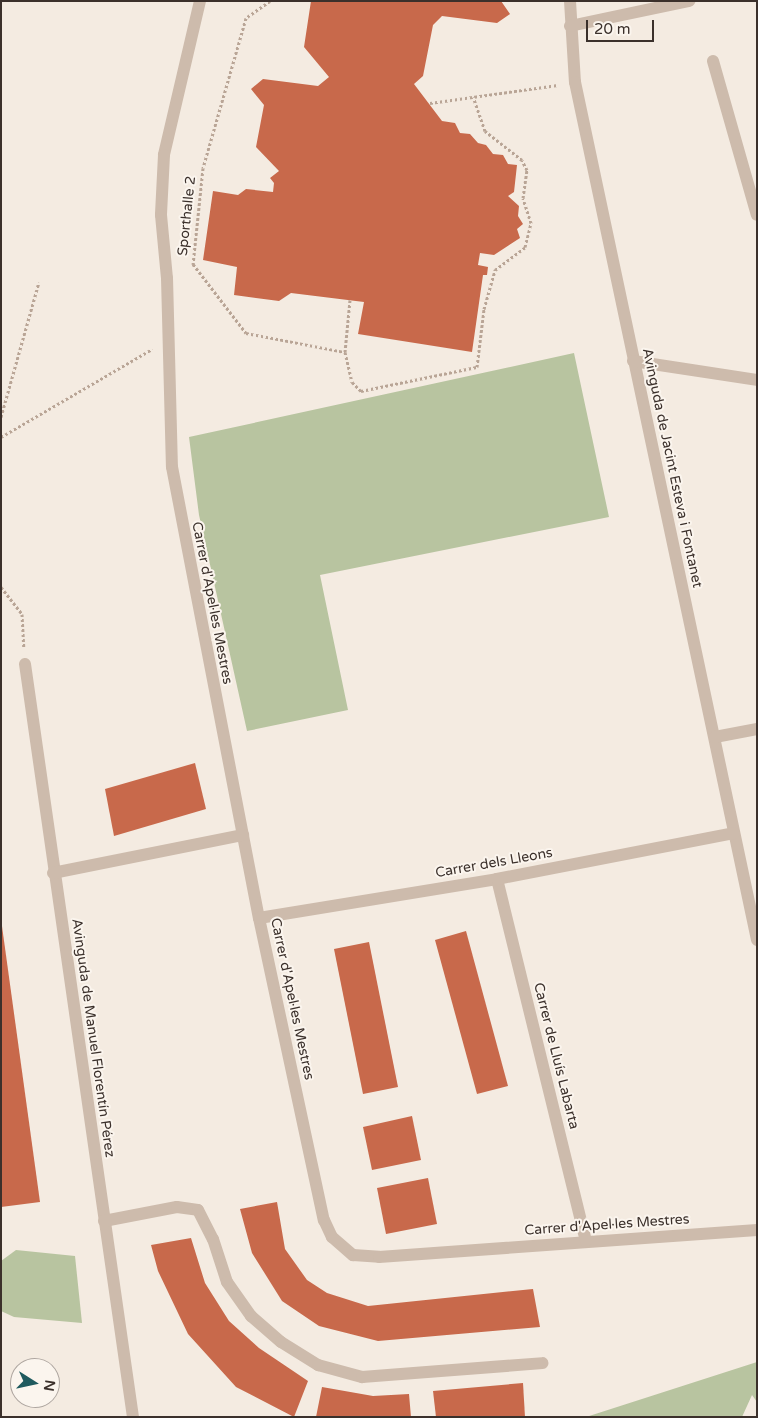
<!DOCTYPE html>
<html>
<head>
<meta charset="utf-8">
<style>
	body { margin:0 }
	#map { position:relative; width:758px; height:1418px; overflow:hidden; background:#f4ebe1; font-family:"Varela Round",sans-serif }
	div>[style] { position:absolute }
	.green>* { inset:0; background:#b8c4a0 }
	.building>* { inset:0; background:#c8694b }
	.path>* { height:3px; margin-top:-1.5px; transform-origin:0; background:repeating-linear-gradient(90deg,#b9a596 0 2.5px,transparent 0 5px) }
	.minor>* { height:12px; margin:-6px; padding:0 6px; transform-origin:6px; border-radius:6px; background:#cdbbac }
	span { translate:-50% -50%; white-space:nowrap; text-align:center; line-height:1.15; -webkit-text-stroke:4px #fbf5ee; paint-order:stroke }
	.street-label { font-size:14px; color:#3b302b }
	.frame { position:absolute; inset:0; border:2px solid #3b302b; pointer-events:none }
	.north { position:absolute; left:10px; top:1358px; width:50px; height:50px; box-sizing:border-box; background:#fbf5ee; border:1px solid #aea6a0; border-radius:50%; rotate:100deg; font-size:14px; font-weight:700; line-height:20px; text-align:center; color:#3b302b }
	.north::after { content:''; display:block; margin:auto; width:18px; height:22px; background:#1f5a5e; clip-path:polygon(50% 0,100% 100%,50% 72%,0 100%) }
	.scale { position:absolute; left:586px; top:20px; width:68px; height:22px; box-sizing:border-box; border:2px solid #3b302b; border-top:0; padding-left:6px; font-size:15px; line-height:18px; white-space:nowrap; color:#3b302b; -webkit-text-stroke:4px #fbf5ee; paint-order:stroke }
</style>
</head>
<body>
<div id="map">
	<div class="green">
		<i style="clip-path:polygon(574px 353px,609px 517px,320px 575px,348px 710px,247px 731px,199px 515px,189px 437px)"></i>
		<i style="clip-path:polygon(16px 1250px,75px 1256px,82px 1323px,14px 1317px,1px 1311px,1px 1261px)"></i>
		<i style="clip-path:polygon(757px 1362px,757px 1402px,752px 1395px,742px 1417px,586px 1417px)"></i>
	</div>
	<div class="building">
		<i style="clip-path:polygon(311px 1px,501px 1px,510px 14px,497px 23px,442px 16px,433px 25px,423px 76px,414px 84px,442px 121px,455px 123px,460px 133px,470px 134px,478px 143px,486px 145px,493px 154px,503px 155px,508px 164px,517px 165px,514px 192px,508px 196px,519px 206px,518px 216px,523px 224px,517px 229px,520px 238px,494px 255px,480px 253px,478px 265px,488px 267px,487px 275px,483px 275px,472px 352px,358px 334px,364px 302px,291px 293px,279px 301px,234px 295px,237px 267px,203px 260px,213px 191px,238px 195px,246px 189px,273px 192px,274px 183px,270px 178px,279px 171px,256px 147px,264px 105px,251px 89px,263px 79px,318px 86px,329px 77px,304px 47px)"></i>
		<i style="clip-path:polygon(195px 763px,206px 809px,114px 836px,105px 789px)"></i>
		<i style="clip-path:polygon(1px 919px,40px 1202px,1px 1207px)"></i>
		<i style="clip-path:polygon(466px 931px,508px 1086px,477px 1094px,435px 940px)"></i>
		<i style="clip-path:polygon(369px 942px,398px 1087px,363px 1094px,334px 949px)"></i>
		<i style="clip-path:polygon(412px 1116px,421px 1160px,372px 1170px,363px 1127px)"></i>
		<i style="clip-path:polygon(428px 1178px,437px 1224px,386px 1234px,377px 1188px)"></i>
		<i style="clip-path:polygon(277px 1202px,285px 1249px,307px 1280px,327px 1293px,368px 1306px,533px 1289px,540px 1327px,378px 1341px,319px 1326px,282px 1301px,252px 1253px,240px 1209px)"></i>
		<i style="clip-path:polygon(191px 1238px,205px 1283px,229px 1321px,259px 1348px,308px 1381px,294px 1417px,236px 1387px,188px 1334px,158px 1271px,151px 1245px)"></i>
		<i style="clip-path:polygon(523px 1383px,525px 1417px,436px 1417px,433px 1391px)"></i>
		<i style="clip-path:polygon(322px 1387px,373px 1396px,409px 1394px,411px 1417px,316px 1417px)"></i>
	</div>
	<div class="path">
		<i style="left:270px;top:1px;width:29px;rotate:145deg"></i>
		<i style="left:246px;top:18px;width:156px;rotate:106deg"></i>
		<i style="left:203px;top:168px;width:97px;rotate:95.9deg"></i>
		<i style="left:193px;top:264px;width:87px;rotate:52.5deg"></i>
		<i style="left:246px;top:333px;width:101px;rotate:10.9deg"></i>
		<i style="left:430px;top:103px;width:129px;rotate:-8deg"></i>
		<i style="left:350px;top:300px;width:52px;rotate:95.5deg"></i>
		<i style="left:345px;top:352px;width:31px;rotate:77deg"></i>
		<i style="left:352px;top:382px;width:13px;rotate:45deg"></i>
		<i style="left:361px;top:391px;width:118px;rotate:-11.7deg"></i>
		<i style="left:477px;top:367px;width:58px;rotate:-83.1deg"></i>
		<i style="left:484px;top:309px;width:41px;rotate:-74.2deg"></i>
		<i style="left:495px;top:270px;width:38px;rotate:-37deg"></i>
		<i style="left:525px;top:247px;width:25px;rotate:-76deg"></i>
		<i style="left:531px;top:223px;width:26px;rotate:-108deg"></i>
		<i style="left:523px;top:198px;width:28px;rotate:-82deg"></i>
		<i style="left:527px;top:170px;width:11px;rotate:-117deg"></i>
		<i style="left:522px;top:160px;width:47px;rotate:-141.9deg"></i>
		<i style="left:485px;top:131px;width:36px;rotate:-109deg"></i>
		<i style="left:1px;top:417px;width:140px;rotate:-74.3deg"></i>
		<i style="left:1px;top:437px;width:175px;rotate:-30.2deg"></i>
		<i style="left:1px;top:587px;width:34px;rotate:52deg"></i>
		<i style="left:22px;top:614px;width:34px;rotate:87deg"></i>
	</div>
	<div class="minor">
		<i style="left:200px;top:1px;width:158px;rotate:103.2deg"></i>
		<i style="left:164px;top:155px;width:60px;rotate:92.9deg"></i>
		<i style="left:161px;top:215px;width:63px;rotate:84.6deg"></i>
		<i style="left:167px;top:278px;width:189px;rotate:88.5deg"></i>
		<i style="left:172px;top:467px;width:459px;rotate:79.1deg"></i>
		<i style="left:259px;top:918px;width:309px;rotate:77.9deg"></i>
		<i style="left:324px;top:1220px;width:19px;rotate:65deg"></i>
		<i style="left:332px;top:1237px;width:28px;rotate:41deg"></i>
		<i style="left:353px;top:1255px;width:26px;rotate:4deg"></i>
		<i style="left:379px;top:1257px;width:379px;rotate:-4.1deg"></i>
		<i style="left:570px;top:1px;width:81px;rotate:86.5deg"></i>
		<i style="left:575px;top:82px;width:877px;rotate:78.02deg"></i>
		<i style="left:570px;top:26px;width:122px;rotate:-11.9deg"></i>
		<i style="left:713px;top:61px;width:160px;rotate:74.1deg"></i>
		<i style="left:633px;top:361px;width:125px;rotate:8.7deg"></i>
		<i style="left:25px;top:664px;width:761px;rotate:81.84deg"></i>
		<i style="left:715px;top:737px;width:43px;rotate:-10.8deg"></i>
		<i style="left:53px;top:873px;width:194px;rotate:-11.3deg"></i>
		<i style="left:497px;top:879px;width:373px;rotate:76.2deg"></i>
		<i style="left:259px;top:918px;width:241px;rotate:-9.3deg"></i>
		<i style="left:497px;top:879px;width:241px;rotate:-11deg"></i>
		<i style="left:104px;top:1221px;width:74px;rotate:-10.9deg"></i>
		<i style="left:177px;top:1207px;width:21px;rotate:8deg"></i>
		<i style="left:198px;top:1210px;width:33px;rotate:63deg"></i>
		<i style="left:213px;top:1239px;width:45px;rotate:72deg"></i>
		<i style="left:227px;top:1282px;width:42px;rotate:54.8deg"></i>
		<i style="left:251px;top:1316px;width:40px;rotate:41deg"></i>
		<i style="left:281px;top:1342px;width:44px;rotate:31.9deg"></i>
		<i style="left:318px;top:1365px;width:46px;rotate:15.3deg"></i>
		<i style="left:362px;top:1377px;width:181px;rotate:-4.4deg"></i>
	</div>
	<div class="street-label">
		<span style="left:187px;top:216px;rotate:-84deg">Sporthalle 2</span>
		<span style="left:672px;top:468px;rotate:78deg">Avinguda de Jacint Esteva i Fontanet</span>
		<span style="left:212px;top:603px;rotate:79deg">Carrer d'Apel·les Mestres</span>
		<span style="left:494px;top:863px;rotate:-10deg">Carrer dels Lleons</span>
		<span style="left:292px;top:999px;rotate:78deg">Carrer d'Apel·les Mestres</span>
		<span style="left:93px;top:1038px;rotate:82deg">Avinguda de Manuel Florentín Pérez</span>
		<span style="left:556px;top:1056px;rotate:76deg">Carrer de Lluís Labarta</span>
		<span style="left:607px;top:1225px;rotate:-4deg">Carrer d'Apel·les Mestres</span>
	</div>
	<div class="frame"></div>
	<div class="north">N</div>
	<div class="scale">20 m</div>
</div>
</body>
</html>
